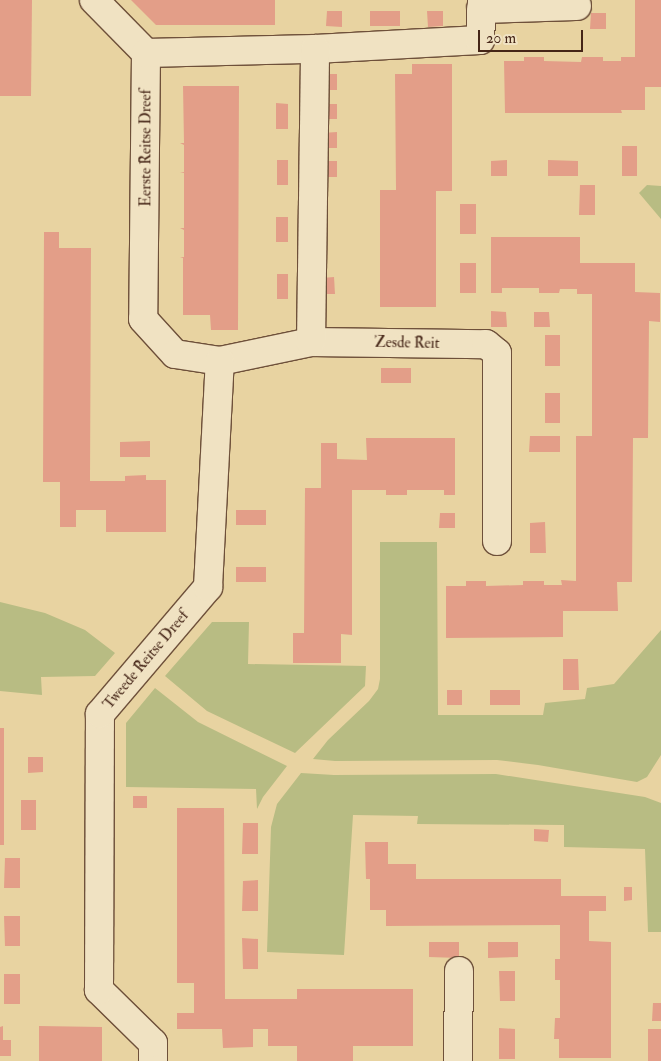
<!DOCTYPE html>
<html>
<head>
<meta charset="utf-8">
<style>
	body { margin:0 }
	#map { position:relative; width:661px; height:1061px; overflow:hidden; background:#e8d3a1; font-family:"IM FELL Double Pica",serif }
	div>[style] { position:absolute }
	.green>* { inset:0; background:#b8bc83 }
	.building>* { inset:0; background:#e39e88 }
	.roads { filter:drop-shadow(1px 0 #6e503a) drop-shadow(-1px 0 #6e503a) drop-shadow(0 1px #6e503a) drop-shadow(0 -1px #6e503a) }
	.minor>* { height:28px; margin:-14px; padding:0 14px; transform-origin:14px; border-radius:14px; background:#f0e2c2 }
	span { translate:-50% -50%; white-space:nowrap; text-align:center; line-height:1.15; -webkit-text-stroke:4.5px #f0e2c2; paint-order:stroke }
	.street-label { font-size:15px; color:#452517 }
	.scale { position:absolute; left:478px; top:30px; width:105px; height:22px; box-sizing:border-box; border:2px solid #452517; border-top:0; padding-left:6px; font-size:15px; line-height:18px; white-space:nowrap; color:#452517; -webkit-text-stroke:4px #f0e2c2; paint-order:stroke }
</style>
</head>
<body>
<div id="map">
	<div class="green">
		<i style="clip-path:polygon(647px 185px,661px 186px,661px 219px,639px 193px)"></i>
		<i style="clip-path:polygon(380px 542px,437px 542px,438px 715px,543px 715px,545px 703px,585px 699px,587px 688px,614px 684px,661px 630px,661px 755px,647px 777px,637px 782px,538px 765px,497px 760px,335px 761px,313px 759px,328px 740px,369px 701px,378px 689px,380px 679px)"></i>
		<i style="clip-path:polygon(0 602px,45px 613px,85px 630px,115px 653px,95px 676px,41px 677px,42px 695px,0 691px)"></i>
		<i style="clip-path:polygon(212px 622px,249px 622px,248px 664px,366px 666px,365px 686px,295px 753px,207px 711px,165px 676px)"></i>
		<i style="clip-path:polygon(155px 688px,198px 722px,287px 766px,263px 797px,257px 809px,256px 789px,126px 787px,126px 723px)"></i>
		<i style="clip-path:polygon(301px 773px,334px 775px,496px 774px,645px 797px,661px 803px,661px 932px,648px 932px,645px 849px,564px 847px,564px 825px,417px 824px,418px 816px,353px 815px,344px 955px,267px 952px,271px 827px,277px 804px)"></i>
	</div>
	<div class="building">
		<i style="clip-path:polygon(0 0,32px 0,31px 96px,0 96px)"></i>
		<i style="clip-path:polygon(131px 0,275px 0,275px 25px,156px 25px)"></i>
		<i style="clip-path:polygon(635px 0,661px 0,661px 87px,645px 87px,645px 110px,621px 110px,622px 113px,505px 113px,504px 61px,524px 61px,524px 57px,544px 57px,544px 61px,581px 62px,582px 57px,603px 57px,603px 61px,621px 61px,621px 57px,635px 57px)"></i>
		<i style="clip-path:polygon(327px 11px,342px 11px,342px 27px,326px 26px)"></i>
		<i style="clip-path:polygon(370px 11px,400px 11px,400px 26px,370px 26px)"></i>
		<i style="clip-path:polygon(427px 11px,443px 11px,443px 26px,428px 27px)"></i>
		<i style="clip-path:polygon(591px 13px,606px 13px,606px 29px,590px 29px)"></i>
		<i style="clip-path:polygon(412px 64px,452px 64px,452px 191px,436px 191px,436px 307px,380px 307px,380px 190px,396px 190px,395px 74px,412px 74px)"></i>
		<i style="clip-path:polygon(322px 74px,337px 74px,337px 90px,322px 90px)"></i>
		<i style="clip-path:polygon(183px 86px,239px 86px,238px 330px,211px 330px,210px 315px,183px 315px,183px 258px,180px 257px,184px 257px,184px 230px,180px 228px,184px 228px,184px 173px,180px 172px,184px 172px,184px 145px,180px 143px,184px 143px)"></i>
		<i style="clip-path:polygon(276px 103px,288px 104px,288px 129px,276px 129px)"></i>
		<i style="clip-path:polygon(322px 104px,337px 104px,337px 119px,322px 119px)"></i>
		<i style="clip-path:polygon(337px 132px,337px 148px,322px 148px,322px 133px)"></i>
		<i style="clip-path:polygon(622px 146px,637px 146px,637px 176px,622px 176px)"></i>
		<i style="clip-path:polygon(277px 160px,288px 160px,288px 185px,277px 185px)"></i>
		<i style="clip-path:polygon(507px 160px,507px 176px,491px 176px,491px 161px)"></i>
		<i style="clip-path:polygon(548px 160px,578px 161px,578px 176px,548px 176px)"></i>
		<i style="clip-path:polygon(322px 161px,337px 161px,337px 177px,322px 177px)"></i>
		<i style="clip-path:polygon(580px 185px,595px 185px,595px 215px,579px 215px)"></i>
		<i style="clip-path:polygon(460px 204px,476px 204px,476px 234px,460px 234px)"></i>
		<i style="clip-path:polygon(276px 217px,288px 217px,288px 242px,276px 242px)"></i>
		<i style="clip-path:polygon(44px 232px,59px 232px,59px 248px,91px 248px,90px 481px,125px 481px,125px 476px,146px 475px,146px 480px,166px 480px,166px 532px,106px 532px,106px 510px,76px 510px,76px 527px,60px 527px,60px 482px,43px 482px)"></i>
		<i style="clip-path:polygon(491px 237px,580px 237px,580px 263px,635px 263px,635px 292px,660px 293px,660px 322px,649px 321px,648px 438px,633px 438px,632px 582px,617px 582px,618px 611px,563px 611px,563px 637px,446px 638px,446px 586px,466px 586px,466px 581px,486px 581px,486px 586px,523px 585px,523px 581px,544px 581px,544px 585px,562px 585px,561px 580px,576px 581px,576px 436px,592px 436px,592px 294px,577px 294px,577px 289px,560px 289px,559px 293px,539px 293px,539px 288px,502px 288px,502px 293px,491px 293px)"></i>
		<i style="clip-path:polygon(460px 263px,476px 263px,476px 293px,460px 293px)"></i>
		<i style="clip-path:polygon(277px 274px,288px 274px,288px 299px,277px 299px)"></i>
		<i style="clip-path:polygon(334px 277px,335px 294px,322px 294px,322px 278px)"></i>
		<i style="clip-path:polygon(491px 311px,506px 312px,507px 327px,491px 327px)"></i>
		<i style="clip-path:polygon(534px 312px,549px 312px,550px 327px,534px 327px)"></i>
		<i style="clip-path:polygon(545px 335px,560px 335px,560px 366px,545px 366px)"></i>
		<i style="clip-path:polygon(381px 368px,411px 368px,411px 383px,381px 383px)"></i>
		<i style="clip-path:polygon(545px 393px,560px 393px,560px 423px,545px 423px)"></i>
		<i style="clip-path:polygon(530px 436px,560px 436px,560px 452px,529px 452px)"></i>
		<i style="clip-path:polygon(366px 438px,455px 438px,455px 495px,444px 495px,444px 490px,407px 490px,407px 495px,386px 495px,386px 490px,352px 490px,352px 635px,341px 634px,341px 663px,293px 663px,293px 633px,304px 633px,305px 488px,321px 488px,321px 443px,337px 443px,337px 459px,367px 460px)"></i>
		<i style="clip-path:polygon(150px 441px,150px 457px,120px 457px,120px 442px)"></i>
		<i style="clip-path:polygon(236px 510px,266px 510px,266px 525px,236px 525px)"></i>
		<i style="clip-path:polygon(440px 513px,455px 513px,455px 528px,439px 528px)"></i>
		<i style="clip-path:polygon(545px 522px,546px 553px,530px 553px,530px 523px)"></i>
		<i style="clip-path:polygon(236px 567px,266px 567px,266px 582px,236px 582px)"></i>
		<i style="clip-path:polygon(563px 659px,578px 659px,579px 690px,563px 690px)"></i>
		<i style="clip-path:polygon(447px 690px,462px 690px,462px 705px,447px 705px)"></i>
		<i style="clip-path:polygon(490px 690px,520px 690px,520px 705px,490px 705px)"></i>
		<i style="clip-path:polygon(0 728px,4px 728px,4px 845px,0 845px)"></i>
		<i style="clip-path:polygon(28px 757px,43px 757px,43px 772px,28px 773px)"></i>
		<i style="clip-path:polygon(133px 796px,147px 796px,147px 808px,133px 808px)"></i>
		<i style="clip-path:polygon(21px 800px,36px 800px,36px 830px,21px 830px)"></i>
		<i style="clip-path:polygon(177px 808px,224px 808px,225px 999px,297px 999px,297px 989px,413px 989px,413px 1046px,353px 1046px,353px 1061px,297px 1061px,297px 1046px,268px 1046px,268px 1029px,253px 1029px,253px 1047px,223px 1048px,222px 1029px,177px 1029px,177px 1013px,194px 1013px,194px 983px,177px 983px)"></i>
		<i style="clip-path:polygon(243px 823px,258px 823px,258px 854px,242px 854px)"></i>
		<i style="clip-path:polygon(534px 829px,549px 830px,548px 842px,534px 841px)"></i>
		<i style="clip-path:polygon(365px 842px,388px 842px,388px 864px,416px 864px,416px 879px,561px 879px,561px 896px,606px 896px,606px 911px,589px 911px,589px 941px,611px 942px,611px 1058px,559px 1058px,559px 1039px,554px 1039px,555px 1018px,560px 1018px,560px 980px,555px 980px,555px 959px,560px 959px,560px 925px,386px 926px,386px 910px,370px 910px,370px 879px,366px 879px)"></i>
		<i style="clip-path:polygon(5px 858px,20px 858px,20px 888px,4px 888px)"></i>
		<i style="clip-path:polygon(258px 880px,258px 911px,242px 911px,243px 881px)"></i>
		<i style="clip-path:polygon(624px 887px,632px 887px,632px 900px,624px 901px)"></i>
		<i style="clip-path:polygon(4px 916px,20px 916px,20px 946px,5px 946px)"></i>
		<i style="clip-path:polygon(242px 938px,258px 939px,258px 969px,243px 969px)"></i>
		<i style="clip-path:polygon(429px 942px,459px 942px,459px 958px,429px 957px)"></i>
		<i style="clip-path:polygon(488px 942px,518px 942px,518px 957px,488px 958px)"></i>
		<i style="clip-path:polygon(499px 971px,515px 971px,515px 1001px,500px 1001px)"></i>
		<i style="clip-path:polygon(4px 974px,20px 974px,20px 1004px,4px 1004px)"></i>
		<i style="clip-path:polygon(653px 1003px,661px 1003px,661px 1021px,652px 1021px)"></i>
		<i style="clip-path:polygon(3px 1026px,3px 1040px,11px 1040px,11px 1056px,0 1056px,0 1027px)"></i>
		<i style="clip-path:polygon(39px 1026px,102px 1027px,102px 1061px,39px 1061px)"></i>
		<i style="clip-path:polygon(499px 1028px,515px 1029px,515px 1059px,499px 1059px)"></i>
		<i style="clip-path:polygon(648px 1029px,661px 1029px,661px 1061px,648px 1061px)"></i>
	</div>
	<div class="roads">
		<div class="minor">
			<i style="left:94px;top:0;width:74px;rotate:45.5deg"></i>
			<i style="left:146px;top:53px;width:266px;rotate:90.6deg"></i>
			<i style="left:143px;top:319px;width:47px;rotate:47.6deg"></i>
			<i style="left:175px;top:354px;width:46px;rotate:8.8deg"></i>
			<i style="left:220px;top:361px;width:93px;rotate:-11.8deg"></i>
			<i style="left:311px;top:342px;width:175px;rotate:0.7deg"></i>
			<i style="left:486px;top:344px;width:14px;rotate:39deg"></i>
			<i style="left:497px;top:353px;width:188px;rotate:90deg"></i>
			<i style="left:481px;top:9px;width:96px;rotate:-1.8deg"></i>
			<i style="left:146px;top:53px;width:169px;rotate:-1.4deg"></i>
			<i style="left:315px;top:49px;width:165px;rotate:-3.1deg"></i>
			<i style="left:480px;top:40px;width:40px;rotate:-87.1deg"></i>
			<i style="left:311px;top:342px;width:293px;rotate:-89.2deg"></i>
			<i style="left:153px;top:1061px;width:18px;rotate:-90deg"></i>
			<i style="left:153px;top:1043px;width:76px;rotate:-135.5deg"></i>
			<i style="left:99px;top:990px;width:276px;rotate:-89.8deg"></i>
			<i style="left:100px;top:714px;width:167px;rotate:-49.6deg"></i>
			<i style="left:208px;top:587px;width:226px;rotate:-87deg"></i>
			<i style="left:458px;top:1061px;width:90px;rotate:-89.4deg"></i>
		</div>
	</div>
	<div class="street-label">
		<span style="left:146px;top:148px;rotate:-90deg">Eerste Reitse Dreef</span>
		<span style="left:407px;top:343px;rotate:1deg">Zesde Reit</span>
		<span style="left:146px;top:660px;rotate:-50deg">Tweede Reitse Dreef</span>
	</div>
	<div class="scale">20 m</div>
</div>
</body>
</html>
